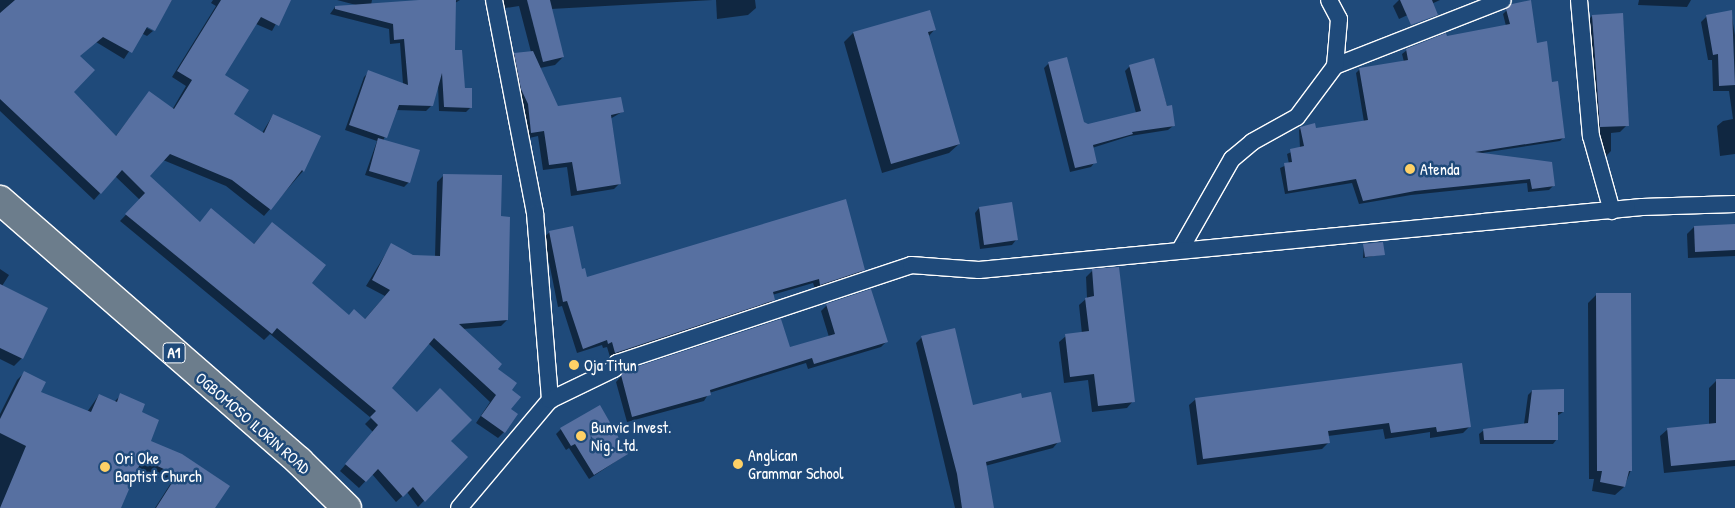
<!DOCTYPE html>
<html>
<head>
<meta charset="utf-8">
<style>
	body { margin:0 }
	#map { position:relative; width:1735px; height:508px; overflow:hidden; background:#1f4a7a; font-family:"Patrick Hand",sans-serif }
	div>[style] { position:absolute }
	.shadow>* { inset:0; background:#0007 }
	.building>* { inset:0; background:#5770a1 }
	.roads { filter:drop-shadow(1px 0 #fff) drop-shadow(-1px 0 #fff) drop-shadow(0 1px #fff) drop-shadow(0 -1px #fff) }
	.street>* { height:16px; margin:-8px; padding:0 8px; transform-origin:8px; border-radius:8px; background:#1f4a7a }
	.highway>* { height:28px; margin:-14px; padding:0 14px; transform-origin:14px; border-radius:14px; background:#6c7d8c }
	.dots>* { width:14px; height:14px; translate:-50% -50%; box-sizing:border-box; border:2px solid #1f4a7a; border-radius:50% }
	span { translate:-50% -50%; white-space:nowrap; text-align:center; line-height:1.15; -webkit-text-stroke:5px #1f4a7a; paint-order:stroke }
	.shield-label span { padding:1px 4px; background:#1f4a7a; border:1px solid; border-radius:4px; -webkit-text-stroke-width:0 }
	.shield-label { font-size:15px; color:#fff; font-weight:700 }
	.poi-label { font-size:16px; color:#fff }
	.left { translate:0 -50%; text-align:left }
	.street-label { font-size:16px; color:#fff }
</style>
</head>
<body>
<div id="map">
	<div class="shadow">
		<i style="clip-path:polygon(0 0,172px 0,154px 30px,141px 25px,153px 31px,147px 36px,141px 33px,124px 59px,96px 42px,79px 56px,72px 92px,115px 137px,149px 93px,172px 110px,186px 86px,172px 77px,216px 6px,211px 3px,213px 0,289px 0,272px 31px,256px 24px,223px 75px,232px 114px,262px 133px,273px 115px,303px 171px,264px 216px,226px 186px,163px 160px,148px 176px,199px 224px,253px 245px,272px 223px,310px 284px,348px 317px,364px 320px,385px 296px,366px 286px,391px 245px,413px 256px,435px 257px,437px 182px,443px 176px,500px 217px,507px 320px,501px 326px,463px 329px,510px 390px,504px 432px,498px 438px,476px 423px,490px 402px,428px 343px,390px 388px,466px 457px,418px 507px,407px 492px,396px 502px,372px 474px,359px 488px,340px 471px,373px 432px,365px 424px,371px 418px,270px 334px,264px 340px,120px 221px,140px 200px,115px 176px,94px 200px,0 111px)"></i>
		<i style="clip-path:polygon(337px 0,372px 0,371px 5px,460px 0,455px 3px,454px 52px,471px 107px,466px 112px,439px 111px,438px 85px,431px 106px,426px 111px,396px 110px,383px 141px,409px 182px,404px 187px,365px 175px,377px 141px,345px 130px,364px 77px,369px 72px,403px 84px,400px 43px,390px 44px,389px 29px,330px 14px,335px 7px,356px 5px)"></i>
		<i style="clip-path:polygon(498px 0,713px 0,551px 9px,563px 57px,555px 65px,540px 68px,558px 108px,622px 112px,610px 119px,620px 183px,614px 189px,571px 196px,567px 167px,543px 170px,538px 136px,525px 139px,509px 60px,515px 54px,531px 52px,519px 6px,499px 9px)"></i>
		<i style="clip-path:polygon(716px 0,755px 0,756px 8px,748px 15px,717px 19px)"></i>
		<i style="clip-path:polygon(1399px 0,1440px 0,1399px 19px,1393px 6px)"></i>
		<i style="clip-path:polygon(1639px 0,1691px 0,1687px 7px,1638px 5px)"></i>
		<i style="clip-path:polygon(1512px 5px,1536px 44px,1551px 83px,1564px 137px,1560px 141px,1482px 153px,1553px 186px,1549px 190px,1528px 192px,1527px 183px,1411px 195px,1359px 204px,1352px 183px,1285px 194px,1280px 168px,1289px 164px,1287px 154px,1300px 148px,1299px 130px,1303px 126px,1315px 130px,1364px 122px,1356px 73px,1360px 69px,1404px 62px,1402px 54px,1407px 50px,1447px 38px,1506px 26px,1503px 14px)"></i>
		<i style="clip-path:polygon(930px 11px,935px 29px,928px 37px,959px 144px,949px 153px,882px 173px,844px 42px,853px 33px)"></i>
		<i style="clip-path:polygon(1731px 12px,1735px 35px,1735px 154px,1720px 156px,1717px 126px,1723px 121px,1733px 119px,1729px 91px,1713px 91px,1712px 60px,1708px 60px,1701px 22px,1707px 16px)"></i>
		<i style="clip-path:polygon(1592px 16px,1627px 125px,1620px 132px,1611px 133px,1611px 151px,1604px 158px,1599px 159px,1585px 23px)"></i>
		<i style="clip-path:polygon(1153px 60px,1173px 126px,1168px 130px,1130px 136px,1092px 148px,1095px 162px,1091px 167px,1070px 172px,1044px 68px,1049px 63px,1083px 123px,1088px 126px,1136px 113px,1125px 71px,1129px 67px)"></i>
		<i style="clip-path:polygon(979px 208px,1016px 240px,1012px 245px,980px 249px,975px 213px)"></i>
		<i style="clip-path:polygon(1735px 225px,1735px 256px,1688px 258px,1687px 234px,1694px 227px)"></i>
		<i style="clip-path:polygon(550px 232px,586px 279px,864px 269px,859px 274px,815px 289px,813px 283px,772px 295px,774px 299px,768px 305px,610px 357px,607px 347px,603px 348px,602px 345px,577px 353px,562px 306px,558px 307px,544px 237px)"></i>
		<i style="clip-path:polygon(1364px 245px,1384px 254px,1363px 258px)"></i>
		<i style="clip-path:polygon(0 269px,9px 275px,2px 286px,22px 358px,14px 366px,0 359px)"></i>
		<i style="clip-path:polygon(1093px 270px,1133px 401px,1127px 408px,1092px 412px,1088px 380px,1064px 383px,1059px 342px,1066px 336px,1082px 334px,1079px 305px,1087px 298px,1086px 277px)"></i>
		<i style="clip-path:polygon(1597px 294px,1631px 470px,1624px 487px,1615px 495px,1592px 491px,1594px 479px,1589px 479px,1588px 303px)"></i>
		<i style="clip-path:polygon(827px 305px,887px 341px,881px 347px,808px 369px,806px 363px,709px 393px,704px 401px,627px 422px,616px 382px,625px 372px,789px 349px,829px 337px,821px 311px)"></i>
		<i style="clip-path:polygon(922px 337px,972px 407px,1021px 399px,1059px 441px,1053px 448px,985px 466px,991px 508px,955px 508px,916px 343px)"></i>
		<i style="clip-path:polygon(25px 372px,39px 393px,87px 412px,99px 395px,114px 402px,121px 395px,140px 413px,149px 441px,214px 508px,155px 508px,171px 483px,137px 468px,120px 508px,0 508px,0 414px,17px 380px)"></i>
		<i style="clip-path:polygon(1716px 381px,1735px 381px,1735px 466px,1664px 473px,1660px 436px,1668px 429px,1709px 425px,1709px 388px)"></i>
		<i style="clip-path:polygon(1532px 391px,1563px 412px,1557px 416px,1557px 439px,1553px 444px,1480px 444px,1479px 434px,1484px 430px,1524px 424px,1528px 395px)"></i>
		<i style="clip-path:polygon(1196px 399px,1470px 426px,1463px 433px,1430px 438px,1430px 432px,1385px 439px,1383px 429px,1328px 436px,1329px 442px,1322px 449px,1197px 465px,1189px 405px)"></i>
		<i style="clip-path:polygon(561px 429px,627px 454px,589px 479px,569px 448px,566px 450px,556px 434px)"></i>
	</div>
	<div class="building">
		<i style="clip-path:polygon(15px 0,172px 0,155px 31px,147px 27px,132px 53px,103px 37px,80px 56px,95px 70px,74px 92px,116px 136px,149px 91px,174px 109px,192px 80px,177px 71px,221px 0,291px 0,279px 26px,261px 17px,225px 75px,249px 90px,234px 114px,264px 133px,273px 114px,321px 136px,304px 172px,302px 170px,271px 210px,232px 180px,170px 154px,150px 176px,200px 222px,211px 208px,254px 244px,272px 222px,326px 265px,312px 283px,349px 315px,354px 309px,365px 319px,390px 290px,372px 280px,391px 243px,413px 255px,440px 256px,443px 174px,502px 175px,501px 216px,510px 217px,508px 320px,459px 324px,502px 364px,498px 369px,517px 383px,512px 390px,521px 397px,511px 409px,518px 414px,505px 433px,481px 416px,496px 395px,434px 338px,392px 388px,417px 412px,440px 388px,472px 420px,451px 441px,468px 457px,425px 502px,413px 487px,403px 497px,378px 469px,366px 482px,345px 464px,378px 425px,370px 417px,376px 411px,277px 328px,272px 334px,125px 214px,145px 193px,122px 170px,101px 194px,0 99px,0 13px)"></i>
		<i style="clip-path:polygon(419px 0,456px 0,455px 50px,462px 50px,465px 88px,472px 88px,472px 108px,444px 107px,442px 73px,433px 106px,399px 105px,387px 138px,349px 125px,368px 70px,408px 85px,404px 39px,394px 40px,393px 24px,335px 9px,335px 6px)"></i>
		<i style="clip-path:polygon(527px 0,550px 0,564px 57px,543px 62px)"></i>
		<i style="clip-path:polygon(1400px 0,1432px 0,1438px 15px,1411px 25px)"></i>
		<i style="clip-path:polygon(1531px 0,1537px 43px,1547px 41px,1552px 82px,1558px 81px,1565px 138px,1475px 152px,1552px 162px,1555px 186px,1532px 189px,1530px 179px,1415px 191px,1363px 201px,1356px 179px,1288px 191px,1284px 163px,1292px 162px,1290px 149px,1304px 146px,1300px 127px,1315px 123px,1316px 128px,1368px 120px,1359px 68px,1408px 60px,1406px 49px,1446px 33px,1447px 36px,1510px 24px,1506px 9px,1512px 4px)"></i>
		<i style="clip-path:polygon(930px 10px,936px 30px,928px 32px,960px 144px,891px 164px,853px 32px)"></i>
		<i style="clip-path:polygon(1732px 10px,1735px 85px,1719px 86px,1718px 54px,1713px 55px,1706px 15px)"></i>
		<i style="clip-path:polygon(1623px 13px,1629px 126px,1600px 127px,1592px 15px)"></i>
		<i style="clip-path:polygon(533px 51px,558px 106px,621px 97px,624px 112px,611px 115px,621px 184px,577px 191px,572px 162px,549px 165px,544px 131px,531px 133px,528px 104px,521px 89px,514px 53px)"></i>
		<i style="clip-path:polygon(1067px 57px,1084px 122px,1088px 124px,1141px 111px,1129px 65px,1154px 58px,1167px 106px,1172px 105px,1175px 126px,1132px 132px,1133px 134px,1093px 145px,1097px 163px,1075px 168px,1048px 62px)"></i>
		<i style="clip-path:polygon(378px 138px,420px 150px,410px 183px,369px 171px)"></i>
		<i style="clip-path:polygon(846px 199px,865px 270px,820px 285px,819px 279px,773px 292px,775px 300px,615px 353px,612px 342px,608px 344px,607px 340px,583px 349px,567px 301px,563px 302px,549px 231px,573px 226px,582px 269px,585px 268px,587px 277px)"></i>
		<i style="clip-path:polygon(1012px 202px,1018px 240px,984px 245px,979px 207px)"></i>
		<i style="clip-path:polygon(1735px 224px,1735px 250px,1695px 252px,1694px 226px)"></i>
		<i style="clip-path:polygon(1383px 242px,1385px 255px,1365px 257px,1363px 244px)"></i>
		<i style="clip-path:polygon(1119px 267px,1135px 402px,1098px 406px,1094px 374px,1070px 377px,1065px 334px,1089px 331px,1085px 298px,1094px 296px,1092px 269px)"></i>
		<i style="clip-path:polygon(0 284px,48px 308px,23px 359px,0 348px)"></i>
		<i style="clip-path:polygon(871px 289px,888px 342px,814px 364px,812px 358px,710px 390px,711px 395px,632px 417px,621px 375px,624px 371px,781px 319px,790px 347px,835px 334px,826px 304px)"></i>
		<i style="clip-path:polygon(1596px 293px,1631px 293px,1632px 471px,1629px 471px,1625px 487px,1600px 482px,1602px 471px,1597px 471px)"></i>
		<i style="clip-path:polygon(955px 328px,973px 405px,1021px 393px,1022px 398px,1051px 392px,1061px 442px,986px 462px,994px 508px,962px 508px,957px 474px,921px 336px)"></i>
		<i style="clip-path:polygon(1462px 363px,1471px 427px,1437px 432px,1436px 427px,1391px 433px,1389px 423px,1328px 431px,1330px 443px,1203px 459px,1195px 398px)"></i>
		<i style="clip-path:polygon(24px 371px,46px 382px,41px 392px,91px 412px,99px 394px,117px 402px,120px 393px,145px 404px,142px 412px,159px 420px,151px 441px,182px 454px,230px 486px,215px 508px,156px 508px,177px 475px,142px 459px,121px 508px,0 508px,26px 446px,0 433px,0 419px)"></i>
		<i style="clip-path:polygon(1716px 379px,1735px 379px,1735px 460px,1671px 466px,1667px 428px,1716px 423px)"></i>
		<i style="clip-path:polygon(1564px 389px,1564px 412px,1558px 412px,1558px 440px,1484px 440px,1483px 429px,1528px 423px,1532px 390px)"></i>
		<i style="clip-path:polygon(600px 405px,628px 454px,594px 475px,575px 444px,571px 446px,560px 428px)"></i>
	</div>
	<div class="roads">
		<div class="street">
			<i style="left:494px;top:0;width:217px;rotate:79.1deg"></i>
			<i style="left:535px;top:213px;width:188px;rotate:85.4deg"></i>
			<i style="left:1579px;top:0;width:137px;rotate:85deg"></i>
			<i style="left:1591px;top:136px;width:78px;rotate:74.4deg"></i>
			<i style="left:1335px;top:66px;width:180px;rotate:-21.4deg"></i>
			<i style="left:1180px;top:250px;width:105px;rotate:-60.3deg"></i>
			<i style="left:1232px;top:159px;width:26px;rotate:-40deg"></i>
			<i style="left:1252px;top:142px;width:51px;rotate:-29.1deg"></i>
			<i style="left:1297px;top:117px;width:64px;rotate:-53.3deg"></i>
			<i style="left:1335px;top:66px;width:47px;rotate:-85.1deg"></i>
			<i style="left:1339px;top:19px;width:21px;rotate:-118deg"></i>
			<i style="left:459px;top:508px;width:141px;rotate:-49.9deg"></i>
			<i style="left:550px;top:400px;width:71px;rotate:-25.8deg"></i>
			<i style="left:614px;top:369px;width:7px;rotate:-63deg"></i>
			<i style="left:617px;top:363px;width:310px;rotate:-18.4deg"></i>
			<i style="left:911px;top:265px;width:68px;rotate:4.2deg"></i>
			<i style="left:979px;top:270px;width:666px;rotate:-5.43deg"></i>
			<i style="left:1642px;top:207px;width:93px;rotate:-1.8deg"></i>
		</div>
		<div class="highway">
			<i style="left:0;top:200px;width:397px;rotate:41.1deg"></i>
			<i style="left:299px;top:461px;width:67px;rotate:44.4deg"></i>
		</div>
	</div>
	<div class="dots">
		<i style="left:1410px;top:169px;background:#ffd166"></i>
		<i style="left:574px;top:365px;background:#ffd166"></i>
		<i style="left:581px;top:436px;background:#ffd166"></i>
		<i style="left:738px;top:464px;background:#ffd166"></i>
		<i style="left:105px;top:467px;background:#ffd166"></i>
	</div>
	<div class="shield-label">
		<span style="left:174px;top:353px">A1</span>
	</div>
	<div class="poi-label">
		<span class="left" style="left:1420px;top:169px">Atenda</span>
		<span class="left" style="left:584px;top:365px">Oja Titun</span>
		<span class="left" style="left:591px;top:436px">Bunvic Invest.<br>Nig. Ltd.</span>
		<span class="left" style="left:748px;top:464px">Anglican<br>Grammar School</span>
		<span class="left" style="left:115px;top:467px">Ori Oke<br>Baptist Church</span>
	</div>
	<div class="street-label">
		<span style="left:253px;top:423px;rotate:41deg">OGBOMOSO ILORIN ROAD</span>
	</div>
</div>
</body>
</html>
